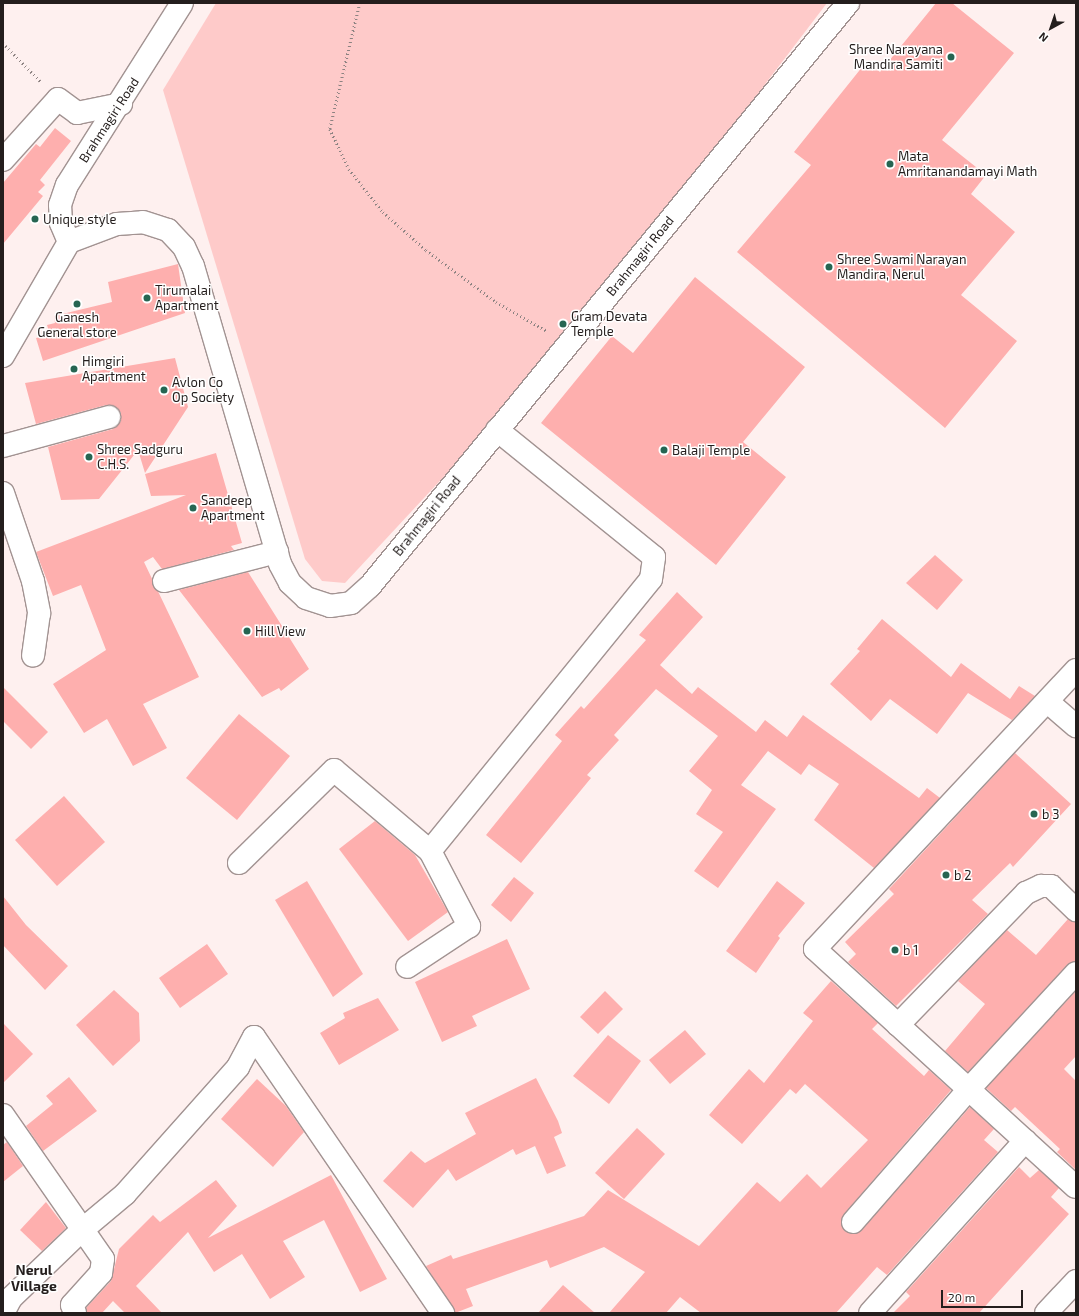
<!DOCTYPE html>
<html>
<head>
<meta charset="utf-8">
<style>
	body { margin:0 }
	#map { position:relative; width:1079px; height:1316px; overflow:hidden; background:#fef0ef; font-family:"Exo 2",sans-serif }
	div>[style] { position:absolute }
	.green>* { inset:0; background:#fecac9 }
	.building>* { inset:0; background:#feafae }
	.path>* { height:2.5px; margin-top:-1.25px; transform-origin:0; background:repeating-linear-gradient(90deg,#8d8382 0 1px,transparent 0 4px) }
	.roads { filter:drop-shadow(1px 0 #a29392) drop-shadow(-1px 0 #a29392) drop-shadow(0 1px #a29392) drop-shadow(0 -1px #a29392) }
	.minor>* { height:22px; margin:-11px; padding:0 11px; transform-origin:11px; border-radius:11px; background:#fff }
	.dots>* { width:11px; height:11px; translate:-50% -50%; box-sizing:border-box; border:2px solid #fff; border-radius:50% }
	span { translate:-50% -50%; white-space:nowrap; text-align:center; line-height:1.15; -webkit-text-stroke:3px #fff; paint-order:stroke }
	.poi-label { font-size:13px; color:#241e1d }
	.right { translate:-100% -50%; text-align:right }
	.left { translate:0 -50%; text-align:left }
	.street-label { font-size:13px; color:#241e1d }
	.neighbourhood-label { font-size:14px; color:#241e1d; font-weight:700 }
	.frame { position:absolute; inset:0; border:4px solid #241e1d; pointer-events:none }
	.north { position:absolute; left:1031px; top:8px; width:40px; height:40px; -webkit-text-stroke:3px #fff; paint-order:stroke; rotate:220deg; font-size:11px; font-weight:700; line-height:16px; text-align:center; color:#241e1d }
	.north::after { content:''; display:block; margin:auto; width:14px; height:18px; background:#241e1d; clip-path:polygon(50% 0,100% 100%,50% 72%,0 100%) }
	.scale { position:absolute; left:941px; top:1290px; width:82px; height:18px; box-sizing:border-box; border:2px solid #241e1d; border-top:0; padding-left:5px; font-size:12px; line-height:14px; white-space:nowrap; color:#241e1d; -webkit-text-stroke:3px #fff; paint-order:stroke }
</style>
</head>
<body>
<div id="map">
	<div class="green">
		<i style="clip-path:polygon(216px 3px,827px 3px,568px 343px,345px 583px,322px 581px,305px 559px,163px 90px)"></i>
	</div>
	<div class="building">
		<i style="clip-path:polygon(936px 3px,952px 3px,1014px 53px,942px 140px,986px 175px,971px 194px,1015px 232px,961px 295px,1017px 341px,945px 428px,737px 252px,811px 165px,794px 152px,867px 61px,880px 72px)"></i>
		<i style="clip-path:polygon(55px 128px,71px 141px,40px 180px,45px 185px,38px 192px,43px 196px,3px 244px,3px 183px,36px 144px,40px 147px)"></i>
		<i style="clip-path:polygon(178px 264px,185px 313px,43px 361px,36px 338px,50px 335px,47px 325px,55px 323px,54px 316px,112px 302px,108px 282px)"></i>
		<i style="clip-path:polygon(695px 277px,805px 367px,743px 442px,786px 477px,716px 565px,541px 423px,612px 336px,633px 353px)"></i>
		<i style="clip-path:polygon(175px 358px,188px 407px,145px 473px,138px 450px,99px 499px,61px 500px,48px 447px,113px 429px,121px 421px,121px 413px,117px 408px,106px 405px,36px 424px,25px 383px)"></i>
		<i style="clip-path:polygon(216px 453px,242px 543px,231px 546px,234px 550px,162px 569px,153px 557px,144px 562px,199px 677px,143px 704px,167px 748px,133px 766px,107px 719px,84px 733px,53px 684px,106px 650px,81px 585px,53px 596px,36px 552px,186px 495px,151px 496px,145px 474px)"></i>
		<i style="clip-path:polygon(935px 555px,963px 580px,937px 610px,906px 583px)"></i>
		<i style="clip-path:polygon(248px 572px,309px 669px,281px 691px,279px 688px,262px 697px,179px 590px)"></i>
		<i style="clip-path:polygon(677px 592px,703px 617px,660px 665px,692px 694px,698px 687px,756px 732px,765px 720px,787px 737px,803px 715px,919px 798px,927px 788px,940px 798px,874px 868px,814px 820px,839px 784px,809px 764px,801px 775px,768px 751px,741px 785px,776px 809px,718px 888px,694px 871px,723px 832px,696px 814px,712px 790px,689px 771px,718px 736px,656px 689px,614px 735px,619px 740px,587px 775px,591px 778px,521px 863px,486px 835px,562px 741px,555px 735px,581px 706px,584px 709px,646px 640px,639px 635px)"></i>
		<i style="clip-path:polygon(882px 619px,951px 677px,961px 663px,1010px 699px,1019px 686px,1035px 696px,1012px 720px,968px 693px,937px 734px,890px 699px,871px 721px,830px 684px,860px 651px,857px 649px)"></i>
		<i style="clip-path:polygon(3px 687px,48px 732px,31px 749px,3px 721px)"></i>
		<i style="clip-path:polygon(239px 714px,290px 756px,237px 820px,186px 778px)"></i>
		<i style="clip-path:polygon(1015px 753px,1071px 804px,1013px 867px,1010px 863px,972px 900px,988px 914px,896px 1006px,848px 962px,856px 954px,845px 942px,894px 894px,889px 889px)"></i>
		<i style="clip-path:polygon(64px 796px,105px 842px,57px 886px,15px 840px)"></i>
		<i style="clip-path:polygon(375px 821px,415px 855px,448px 912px,408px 941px,339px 849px)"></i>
		<i style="clip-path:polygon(514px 877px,534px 893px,511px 922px,491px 905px)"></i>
		<i style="clip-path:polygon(307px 881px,363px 974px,333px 997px,275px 900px)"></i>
		<i style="clip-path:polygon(777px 881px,805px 903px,778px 936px,780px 938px,756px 973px,726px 951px)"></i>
		<i style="clip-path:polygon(3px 896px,26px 925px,68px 966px,45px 990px,3px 945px)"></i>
		<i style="clip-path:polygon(1068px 919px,1076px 922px,1076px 961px,1067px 965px,968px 1072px,945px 1051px,985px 1004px,958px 981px,1007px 930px,1036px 955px)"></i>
		<i style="clip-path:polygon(507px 939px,530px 989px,472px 1016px,477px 1026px,442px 1042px,415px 982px)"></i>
		<i style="clip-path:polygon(207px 944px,228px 974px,180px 1008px,159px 978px)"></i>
		<i style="clip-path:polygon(831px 981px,878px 1023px,872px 1029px,924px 1076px,929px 1070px,951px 1090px,844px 1214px,841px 1220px,845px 1231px,851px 1234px,862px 1230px,970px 1107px,994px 1129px,984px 1140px,998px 1152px,887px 1275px,877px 1267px,836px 1313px,701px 1313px,680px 1297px,666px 1313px,609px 1313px,645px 1272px,604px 1247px,550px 1268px,547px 1260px,466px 1289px,473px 1306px,455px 1313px,426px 1266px,451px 1255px,453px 1259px,584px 1216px,608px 1190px,699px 1246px,757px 1182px,780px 1202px,807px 1174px,821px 1188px,868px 1140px,805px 1084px,796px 1094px,790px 1089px,742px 1144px,709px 1115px,749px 1069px,764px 1083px,813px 1021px,803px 1013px)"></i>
		<i style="clip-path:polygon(114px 990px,139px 1013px,140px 1041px,113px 1066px,76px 1025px)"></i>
		<i style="clip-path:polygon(605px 991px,623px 1009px,598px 1034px,580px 1017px)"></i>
		<i style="clip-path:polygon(1076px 991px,1076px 1056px,1064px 1069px,1076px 1081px,1076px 1170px,1057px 1152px,1060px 1149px,1015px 1107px,1011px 1111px,986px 1088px)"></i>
		<i style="clip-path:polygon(378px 998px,399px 1030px,339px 1065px,320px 1033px,345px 1018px,343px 1013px)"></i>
		<i style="clip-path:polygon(3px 1023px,33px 1054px,3px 1083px)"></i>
		<i style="clip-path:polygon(685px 1030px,706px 1054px,670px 1084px,649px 1060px)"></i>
		<i style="clip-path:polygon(608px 1035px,641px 1061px,609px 1104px,573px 1076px)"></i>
		<i style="clip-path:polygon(69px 1077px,97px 1111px,43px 1151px,26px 1126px,53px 1104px,46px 1096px)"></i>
		<i style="clip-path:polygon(536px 1078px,558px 1121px,562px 1133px,554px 1137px,566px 1166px,547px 1174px,535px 1146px,516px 1155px,513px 1149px,456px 1181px,448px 1169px,413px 1208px,383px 1181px,411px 1151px,425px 1163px,476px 1134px,465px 1113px)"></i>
		<i style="clip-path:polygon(257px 1079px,286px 1106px,304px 1132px,273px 1167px,221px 1119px)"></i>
		<i style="clip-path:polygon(637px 1128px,665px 1154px,624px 1199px,595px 1173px)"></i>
		<i style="clip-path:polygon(7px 1142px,23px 1166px,3px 1182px,3px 1145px)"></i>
		<i style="clip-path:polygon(1019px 1167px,1030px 1178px,1039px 1170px,1059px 1188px,1051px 1197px,1069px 1214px,979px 1313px,893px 1313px,910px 1296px,906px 1292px)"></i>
		<i style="clip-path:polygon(331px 1175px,387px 1279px,360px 1292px,324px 1220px,283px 1241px,305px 1277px,270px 1299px,242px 1254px,214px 1272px,188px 1232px,136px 1286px,162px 1313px,125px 1313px,113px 1301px,102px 1313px,87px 1313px,86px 1308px,111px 1281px,119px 1249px,153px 1215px,160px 1222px,216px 1180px,237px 1206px,208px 1238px)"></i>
		<i style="clip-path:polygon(46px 1202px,66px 1228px,42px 1251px,20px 1230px)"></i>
		<i style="clip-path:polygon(563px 1285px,595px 1313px,538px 1313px)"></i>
	</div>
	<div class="path">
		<i style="left:360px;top:3px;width:130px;rotate:103.4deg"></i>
		<i style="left:330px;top:129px;width:44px;rotate:64.6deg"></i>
		<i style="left:349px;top:169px;width:55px;rotate:51.7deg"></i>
		<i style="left:383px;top:212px;width:57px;rotate:41.5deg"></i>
		<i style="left:426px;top:250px;width:87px;rotate:36.6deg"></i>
		<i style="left:496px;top:302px;width:59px;rotate:29.6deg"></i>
		<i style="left:3px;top:43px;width:54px;rotate:45.7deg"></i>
	</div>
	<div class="roads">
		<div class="minor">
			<i style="left:3px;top:160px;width:82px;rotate:-48deg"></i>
			<i style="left:58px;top:99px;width:24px;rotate:36deg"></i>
			<i style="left:77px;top:113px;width:45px;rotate:-11.6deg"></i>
			<i style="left:69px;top:242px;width:21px;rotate:-113deg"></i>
			<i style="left:61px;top:223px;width:18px;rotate:-93deg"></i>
			<i style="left:60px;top:205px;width:21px;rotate:-71deg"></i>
			<i style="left:67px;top:185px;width:215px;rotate:-57.7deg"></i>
			<i style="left:3px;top:356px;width:132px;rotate:-59.9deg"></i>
			<i style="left:69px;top:242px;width:51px;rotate:-20.6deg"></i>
			<i style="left:117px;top:224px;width:26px;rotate:-4deg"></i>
			<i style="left:143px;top:222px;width:26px;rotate:18deg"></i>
			<i style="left:168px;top:230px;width:23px;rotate:47deg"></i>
			<i style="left:184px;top:247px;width:21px;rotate:65deg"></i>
			<i style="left:193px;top:266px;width:310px;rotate:73.7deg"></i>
			<i style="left:280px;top:564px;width:21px;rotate:62deg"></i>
			<i style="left:290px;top:583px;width:22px;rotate:43deg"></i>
			<i style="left:306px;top:598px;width:25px;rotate:18deg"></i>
			<i style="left:330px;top:606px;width:21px;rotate:-8deg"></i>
			<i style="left:351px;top:603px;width:25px;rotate:-42deg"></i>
			<i style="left:370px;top:586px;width:754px;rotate:-50.65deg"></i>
			<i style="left:3px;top:446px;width:110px;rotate:-15.3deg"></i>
			<i style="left:3px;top:493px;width:93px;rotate:71.2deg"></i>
			<i style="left:33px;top:581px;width:33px;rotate:79deg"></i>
			<i style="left:39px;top:613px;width:43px;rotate:97.9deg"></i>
			<i style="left:164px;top:581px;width:117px;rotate:-14.4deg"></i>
			<i style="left:1076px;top:670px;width:382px;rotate:133.1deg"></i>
			<i style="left:815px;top:949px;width:353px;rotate:42.4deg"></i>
			<i style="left:1048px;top:702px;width:37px;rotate:41deg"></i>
			<i style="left:430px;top:851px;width:350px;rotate:-50.9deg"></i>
			<i style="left:651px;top:579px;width:22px;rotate:-82deg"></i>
			<i style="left:654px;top:557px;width:202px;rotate:-141deg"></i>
			<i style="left:239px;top:863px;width:133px;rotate:-44.4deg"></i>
			<i style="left:334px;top:770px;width:126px;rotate:40.2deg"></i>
			<i style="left:430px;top:851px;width:85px;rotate:62.5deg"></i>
			<i style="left:469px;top:926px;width:74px;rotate:146.5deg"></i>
			<i style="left:898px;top:1025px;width:184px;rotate:-45.9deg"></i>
			<i style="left:1026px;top:893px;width:17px;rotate:-25deg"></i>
			<i style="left:1041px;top:886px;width:10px"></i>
			<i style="left:1051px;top:886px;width:35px;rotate:44deg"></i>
			<i style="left:3px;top:1115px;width:175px;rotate:55.2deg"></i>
			<i style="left:103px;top:1259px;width:14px;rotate:98deg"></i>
			<i style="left:101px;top:1273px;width:43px;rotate:132.2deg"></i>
			<i style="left:72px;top:1305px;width:9px;rotate:69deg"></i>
			<i style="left:853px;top:1222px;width:175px;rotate:-48.9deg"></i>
			<i style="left:968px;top:1090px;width:159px;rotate:-47.3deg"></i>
			<i style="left:3px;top:1313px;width:17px;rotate:-62deg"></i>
			<i style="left:11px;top:1298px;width:98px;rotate:-43.8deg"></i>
			<i style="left:82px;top:1230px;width:56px;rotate:-39.9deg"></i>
			<i style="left:125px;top:1194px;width:170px;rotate:-48.3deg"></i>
			<i style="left:238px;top:1067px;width:34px;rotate:-62deg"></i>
			<i style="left:254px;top:1037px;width:335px;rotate:55.6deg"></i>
			<i style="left:870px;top:1313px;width:232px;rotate:-48deg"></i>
			<i style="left:1046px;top:1313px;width:44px;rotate:-46.8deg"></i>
		</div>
	</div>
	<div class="dots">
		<i style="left:951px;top:57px;background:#266552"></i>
		<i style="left:890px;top:164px;background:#266552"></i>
		<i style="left:35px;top:219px;background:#266552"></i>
		<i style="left:829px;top:267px;background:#266552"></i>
		<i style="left:147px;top:298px;background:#266552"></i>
		<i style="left:77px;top:304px;background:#266552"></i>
		<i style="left:563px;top:324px;background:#266552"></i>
		<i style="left:74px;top:369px;background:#266552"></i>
		<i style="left:164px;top:390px;background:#266552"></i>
		<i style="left:664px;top:450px;background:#266552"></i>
		<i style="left:89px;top:457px;background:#266552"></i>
		<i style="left:193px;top:508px;background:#266552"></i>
		<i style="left:247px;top:631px;background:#266552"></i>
		<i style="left:1034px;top:814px;background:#266552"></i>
		<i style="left:946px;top:875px;background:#266552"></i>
		<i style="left:895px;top:950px;background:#266552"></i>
	</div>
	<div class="poi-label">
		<span class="right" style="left:943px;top:57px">Shree Narayana<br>Mandira Samiti</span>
		<span class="left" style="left:898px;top:164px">Mata<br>Amritanandamayi Math</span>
		<span class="left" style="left:43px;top:219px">Unique style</span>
		<span class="left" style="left:837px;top:267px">Shree Swami Narayan<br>Mandira, Nerul</span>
		<span class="left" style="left:155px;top:298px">Tirumalai<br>Apartment</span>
		<span class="left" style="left:571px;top:324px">Gram Devata<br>Temple</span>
		<span style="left:77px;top:325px">Ganesh<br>General store</span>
		<span class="left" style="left:82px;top:369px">Himgiri<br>Apartment</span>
		<span class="left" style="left:172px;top:390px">Avlon Co<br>Op Society</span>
		<span class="left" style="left:97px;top:457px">Shree Sadguru<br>C.H.S.</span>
		<span class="left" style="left:672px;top:450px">Balaji Temple</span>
		<span class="left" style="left:201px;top:508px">Sandeep<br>Apartment</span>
		<span class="left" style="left:255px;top:631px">Hill View</span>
		<span class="left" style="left:1042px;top:814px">b 3</span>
		<span class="left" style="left:954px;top:875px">b 2</span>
		<span class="left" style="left:903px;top:950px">b 1</span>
	</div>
	<div class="street-label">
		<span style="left:109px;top:120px;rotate:-57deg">Brahmagiri Road</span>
		<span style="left:640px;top:256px;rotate:-51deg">Brahmagiri Road</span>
		<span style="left:427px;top:516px;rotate:-51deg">Brahmagiri Road</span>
	</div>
	<div class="neighbourhood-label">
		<span style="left:34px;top:1278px">Nerul<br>Village</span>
	</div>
	<div class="frame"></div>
	<div class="north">N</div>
	<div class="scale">20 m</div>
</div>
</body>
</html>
